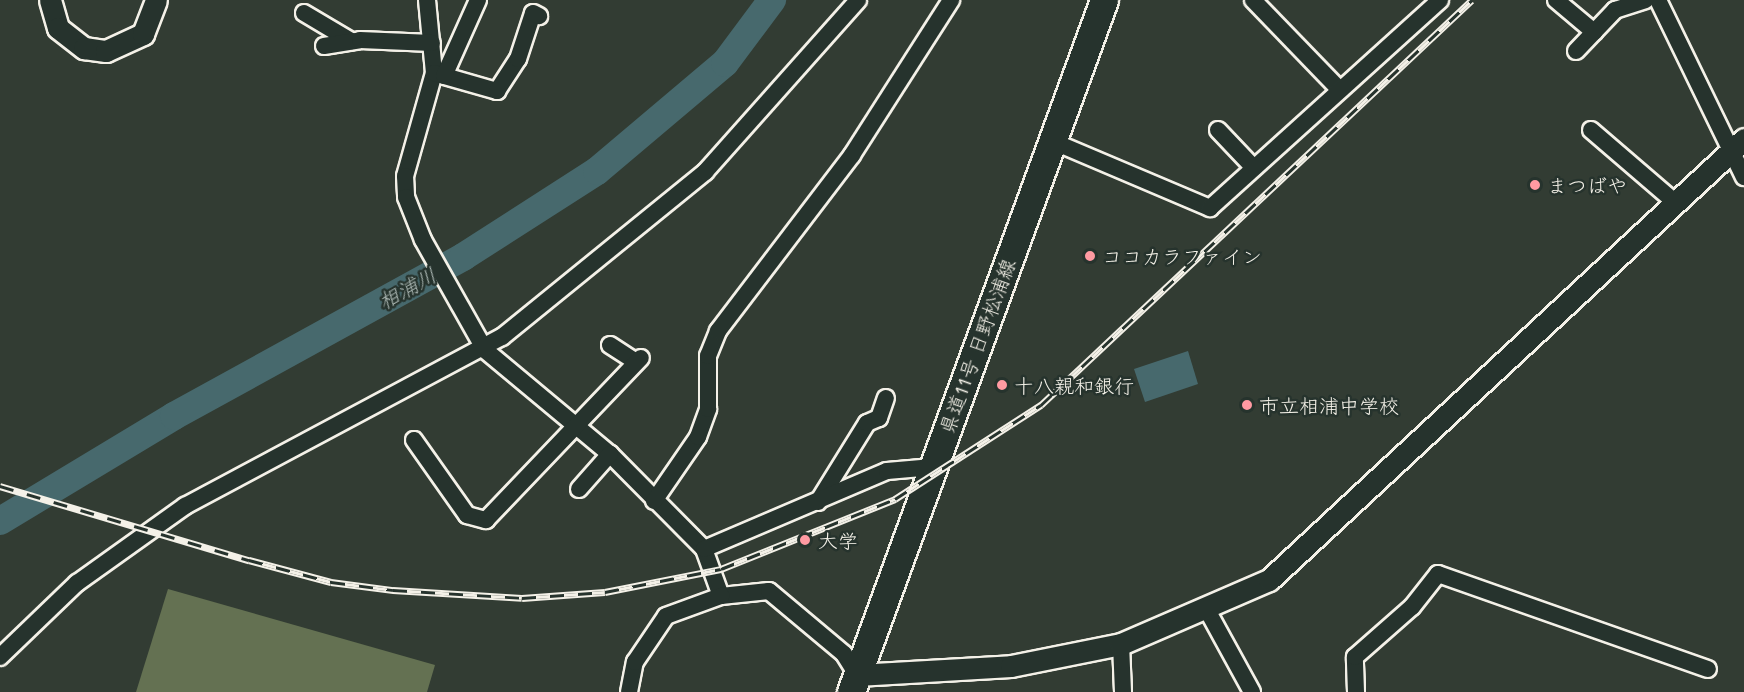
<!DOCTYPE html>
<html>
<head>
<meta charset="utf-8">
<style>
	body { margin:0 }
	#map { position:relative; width:1744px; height:692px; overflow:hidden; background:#323c33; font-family:Mali,"Klee One",sans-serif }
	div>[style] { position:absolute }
	.green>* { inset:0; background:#647152 }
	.water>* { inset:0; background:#47696d }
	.river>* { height:28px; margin:-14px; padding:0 14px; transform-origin:14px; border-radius:14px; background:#47696d }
	.roads { filter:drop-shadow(2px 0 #f4f1e8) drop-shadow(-2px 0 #f4f1e8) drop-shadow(0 2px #f4f1e8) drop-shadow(0 -2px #f4f1e8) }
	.minor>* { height:16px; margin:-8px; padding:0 8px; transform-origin:8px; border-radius:8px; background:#26332d }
	.tertiary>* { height:21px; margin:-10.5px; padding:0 10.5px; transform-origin:10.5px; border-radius:10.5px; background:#26332d }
	.primary>* { height:27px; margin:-13.5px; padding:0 13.5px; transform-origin:13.5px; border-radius:13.5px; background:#26332d }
	.rail>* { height:7px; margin-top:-3.5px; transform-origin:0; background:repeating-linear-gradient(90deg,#26332d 0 14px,#f4f1e8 0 28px); box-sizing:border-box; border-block:2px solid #f4f1e8 }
	.dots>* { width:16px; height:16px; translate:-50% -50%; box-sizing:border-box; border:3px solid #26332d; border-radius:50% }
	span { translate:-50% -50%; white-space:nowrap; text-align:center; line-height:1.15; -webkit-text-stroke:5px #26332d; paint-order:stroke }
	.poi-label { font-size:20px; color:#f4f1e8 }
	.left { translate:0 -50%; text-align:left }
	.street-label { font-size:20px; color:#f4f1e8 }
	.water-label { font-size:21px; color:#afbbb7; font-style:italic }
</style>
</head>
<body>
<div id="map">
	<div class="green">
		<i style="clip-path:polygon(168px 589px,435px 665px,427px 692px,136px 692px)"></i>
	</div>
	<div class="water">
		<i style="clip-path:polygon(1188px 351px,1198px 384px,1145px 402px,1134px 369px)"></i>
	</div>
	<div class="river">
		<i style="left:0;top:521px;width:203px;rotate:-31.1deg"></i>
		<i style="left:174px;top:416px;width:330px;rotate:-28.8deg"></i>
		<i style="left:463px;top:257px;width:159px;rotate:-32.7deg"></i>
		<i style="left:597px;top:171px;width:167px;rotate:-40.2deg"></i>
		<i style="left:725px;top:63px;width:79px;rotate:-53.3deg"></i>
	</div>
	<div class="roads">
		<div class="minor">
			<i style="left:427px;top:0;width:73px;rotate:84.5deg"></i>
			<i style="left:434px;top:73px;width:107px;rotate:105.7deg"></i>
			<i style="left:405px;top:176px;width:21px;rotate:87deg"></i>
			<i style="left:406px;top:197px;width:46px;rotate:68.4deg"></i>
			<i style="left:423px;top:240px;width:126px;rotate:60.6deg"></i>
			<i style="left:485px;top:350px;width:163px;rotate:39.8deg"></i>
			<i style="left:610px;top:454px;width:134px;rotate:45.3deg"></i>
			<i style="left:704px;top:549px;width:50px;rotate:70.1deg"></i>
			<i style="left:721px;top:596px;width:48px;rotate:-5.9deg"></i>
			<i style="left:769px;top:591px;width:98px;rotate:40deg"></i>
			<i style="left:844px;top:654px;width:25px;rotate:58deg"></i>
			<i style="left:1253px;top:0;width:125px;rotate:46deg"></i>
			<i style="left:1556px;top:0;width:50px;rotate:40.1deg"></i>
			<i style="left:1658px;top:0;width:197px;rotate:64.1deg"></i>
			<i style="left:304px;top:13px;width:55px;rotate:30.8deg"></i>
			<i style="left:324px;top:46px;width:36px;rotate:-9deg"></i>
			<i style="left:360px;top:40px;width:72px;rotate:2.4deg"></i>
			<i style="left:1576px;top:51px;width:57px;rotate:-46.4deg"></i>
			<i style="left:1615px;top:10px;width:32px;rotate:-18deg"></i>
			<i style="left:434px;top:73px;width:66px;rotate:15.9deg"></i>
			<i style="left:497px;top:91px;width:38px;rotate:-57deg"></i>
			<i style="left:518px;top:59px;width:48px;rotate:-71.9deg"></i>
			<i style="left:533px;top:13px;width:7px;rotate:27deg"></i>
			<i style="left:444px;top:76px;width:83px;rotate:-65.9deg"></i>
			<i style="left:1218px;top:130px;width:52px;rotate:46.5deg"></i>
			<i style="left:1591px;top:130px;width:112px;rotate:40.7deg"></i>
			<i style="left:1052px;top:141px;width:172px;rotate:23deg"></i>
			<i style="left:1210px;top:208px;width:310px;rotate:-42.1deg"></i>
			<i style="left:610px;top:345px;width:31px;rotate:33deg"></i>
			<i style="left:414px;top:440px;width:92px;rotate:54.8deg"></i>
			<i style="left:467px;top:515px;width:20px;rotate:15deg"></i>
			<i style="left:486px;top:520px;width:224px;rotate:-46.3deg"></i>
			<i style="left:579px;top:489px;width:47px;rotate:-48.5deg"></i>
			<i style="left:654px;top:501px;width:78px;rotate:-55.5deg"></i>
			<i style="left:698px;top:437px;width:30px;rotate:-70deg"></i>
			<i style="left:708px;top:409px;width:53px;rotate:-90deg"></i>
			<i style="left:708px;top:356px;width:27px;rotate:-68deg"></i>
			<i style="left:718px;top:331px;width:221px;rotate:-52.7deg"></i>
			<i style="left:852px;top:155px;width:184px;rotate:-57.4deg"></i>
			<i style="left:818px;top:502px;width:93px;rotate:-58.2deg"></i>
			<i style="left:867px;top:423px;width:13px;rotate:-23deg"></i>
			<i style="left:879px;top:418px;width:21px;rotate:-71deg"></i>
			<i style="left:704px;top:549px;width:199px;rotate:-23.1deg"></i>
			<i style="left:887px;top:471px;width:46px;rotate:-5deg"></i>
			<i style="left:1206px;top:608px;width:96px;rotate:61.3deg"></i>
			<i style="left:1121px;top:644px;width:48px;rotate:87.6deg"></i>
			<i style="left:0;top:657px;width:107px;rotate:-43.9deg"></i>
			<i style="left:77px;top:583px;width:133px;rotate:-35.5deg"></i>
			<i style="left:185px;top:506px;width:359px;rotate:-28.1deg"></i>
			<i style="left:502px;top:337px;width:262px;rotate:-39.1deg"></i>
			<i style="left:705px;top:172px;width:230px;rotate:-48.3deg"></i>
			<i style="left:629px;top:692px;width:31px;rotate:-79deg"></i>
			<i style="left:635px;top:662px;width:55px;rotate:-56deg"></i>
			<i style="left:666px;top:616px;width:59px;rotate:-20deg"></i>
			<i style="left:1356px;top:692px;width:35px;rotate:-92deg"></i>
			<i style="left:1355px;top:657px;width:76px;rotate:-41.3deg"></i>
			<i style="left:1412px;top:607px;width:42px;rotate:-51.8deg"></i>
			<i style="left:1438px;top:574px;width:286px;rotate:19.4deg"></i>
		</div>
		<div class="tertiary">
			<i style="left:50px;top:0;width:29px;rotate:74deg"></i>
			<i style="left:58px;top:28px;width:33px;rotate:38deg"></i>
			<i style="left:84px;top:48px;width:22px;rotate:8deg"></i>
			<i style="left:106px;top:51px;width:41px;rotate:-24.7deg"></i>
			<i style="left:143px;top:34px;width:36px;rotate:-69deg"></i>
			<i style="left:857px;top:675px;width:154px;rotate:-3.3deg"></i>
			<i style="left:1011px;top:666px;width:112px;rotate:-11.3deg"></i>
			<i style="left:1121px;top:644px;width:161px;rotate:-23.4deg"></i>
			<i style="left:1269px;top:580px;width:648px;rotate:-42.87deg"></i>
		</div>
		<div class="primary">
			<i style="left:851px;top:692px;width:737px;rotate:-69.92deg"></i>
		</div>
	</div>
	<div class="rail">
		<i style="left:0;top:486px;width:260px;rotate:16.6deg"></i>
		<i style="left:249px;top:560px;width:85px;rotate:15deg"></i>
		<i style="left:331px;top:582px;width:63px;rotate:7.4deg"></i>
		<i style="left:393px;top:590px;width:129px;rotate:3.5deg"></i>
		<i style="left:522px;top:598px;width:83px;rotate:-4.1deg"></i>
		<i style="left:605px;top:592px;width:118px;rotate:-11.2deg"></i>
		<i style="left:721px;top:569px;width:188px;rotate:-21.9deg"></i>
		<i style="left:895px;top:499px;width:174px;rotate:-32.8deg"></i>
		<i style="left:1041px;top:405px;width:591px;rotate:-43.22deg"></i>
	</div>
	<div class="dots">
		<i style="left:1535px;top:185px;background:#ff9aa2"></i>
		<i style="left:1090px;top:256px;background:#ff9aa2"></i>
		<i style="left:1002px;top:385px;background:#ff9aa2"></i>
		<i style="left:1247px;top:405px;background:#ff9aa2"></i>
		<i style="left:805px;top:540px;background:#ff9aa2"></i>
	</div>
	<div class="poi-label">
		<span class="left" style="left:1547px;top:185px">まつばや</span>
		<span class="left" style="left:1102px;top:256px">ココカラファイン</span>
		<span class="left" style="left:1014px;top:385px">十八親和銀行</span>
		<span class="left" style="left:1259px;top:405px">市立相浦中学校</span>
		<span class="left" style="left:818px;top:540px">大学</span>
	</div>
	<div class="street-label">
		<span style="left:977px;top:346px;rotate:-70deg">県道11号 日野松浦線</span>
	</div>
	<div class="water-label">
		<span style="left:407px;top:288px;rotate:-29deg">相浦川</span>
	</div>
</div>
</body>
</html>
